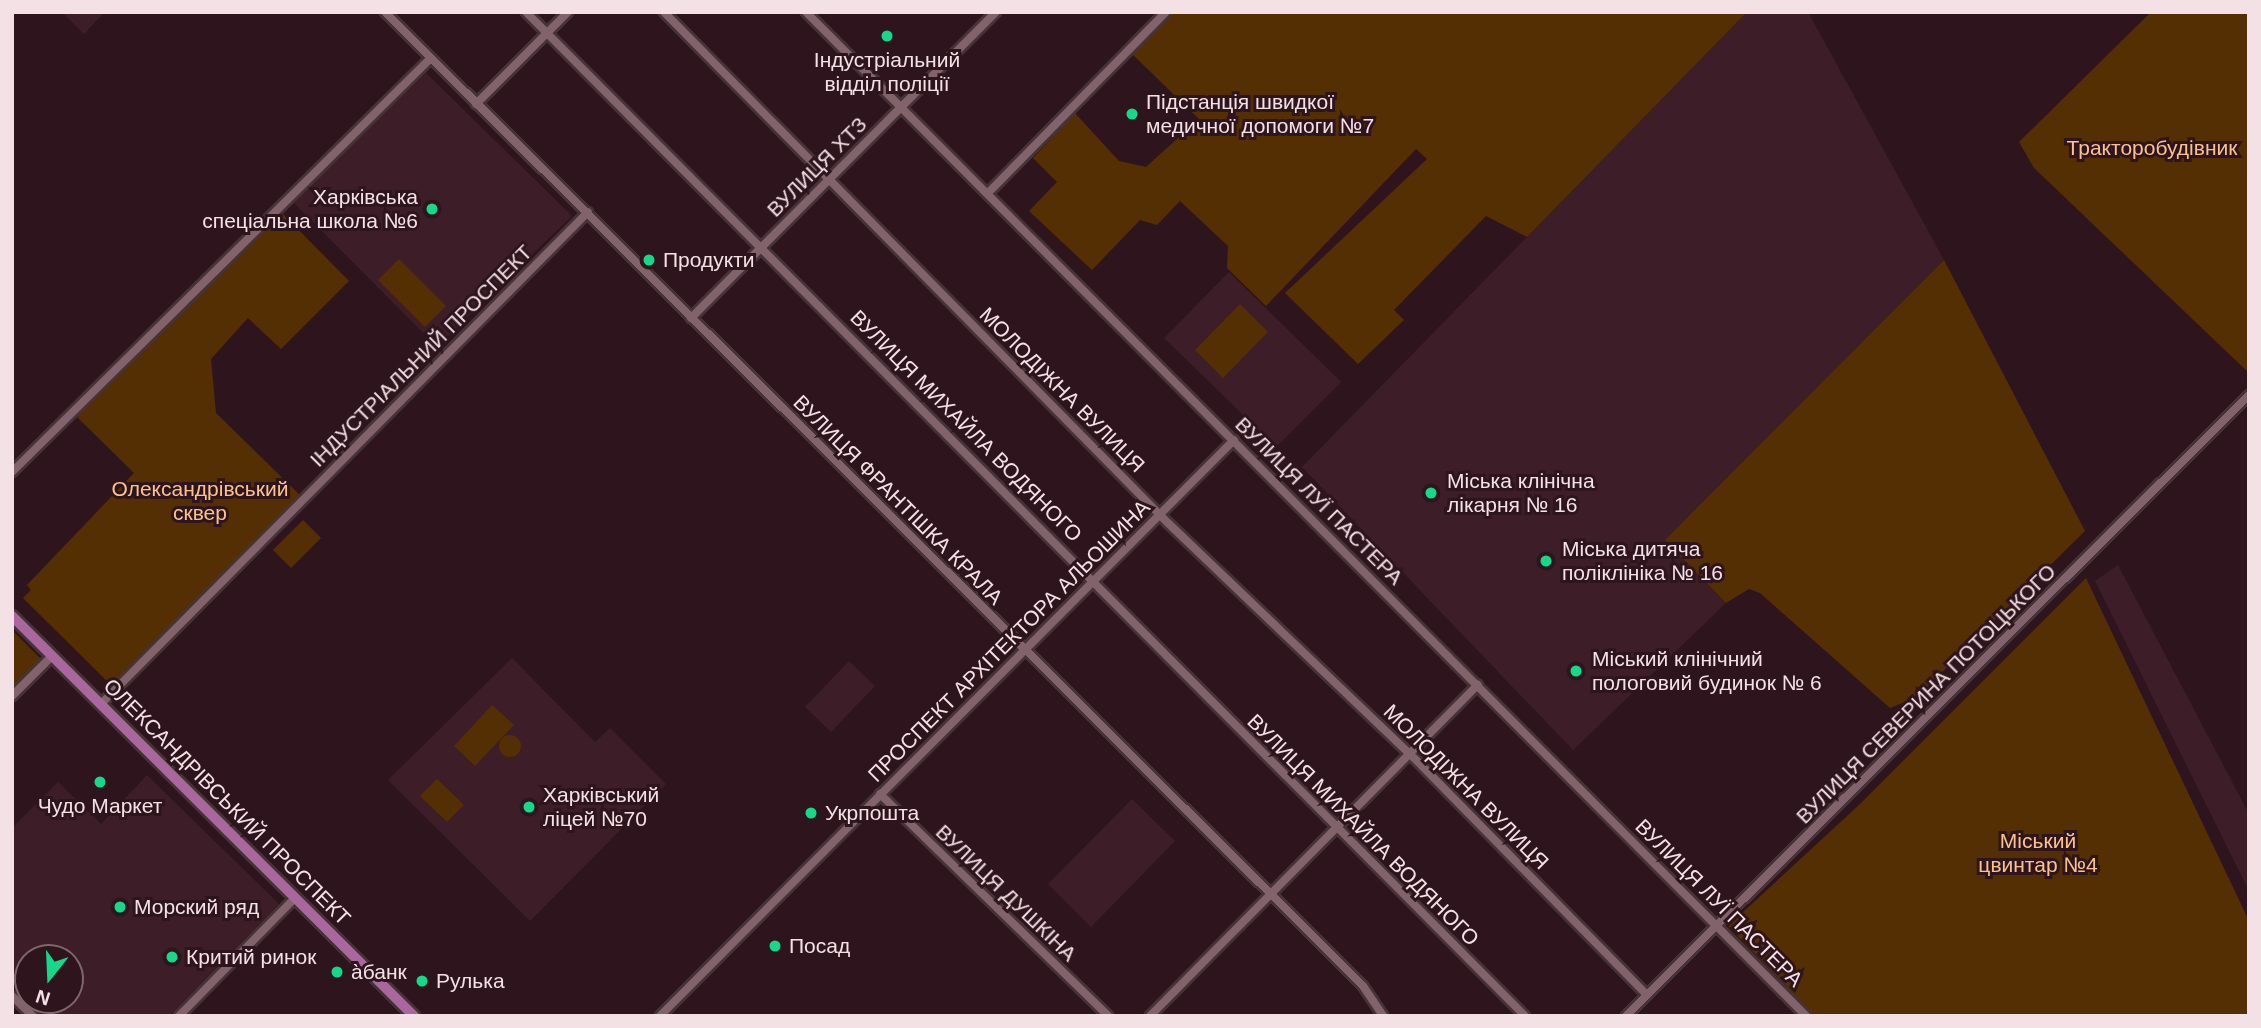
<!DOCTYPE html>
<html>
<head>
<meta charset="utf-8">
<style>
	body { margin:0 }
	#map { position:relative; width:2261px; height:1028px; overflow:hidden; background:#2e151d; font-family:Arial,sans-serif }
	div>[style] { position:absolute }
	.built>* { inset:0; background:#3d1d28 }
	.green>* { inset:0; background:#542f03 }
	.round { border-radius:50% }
	.roads { filter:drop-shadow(2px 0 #463338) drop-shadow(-2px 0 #463338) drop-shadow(0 2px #463338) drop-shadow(0 -2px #463338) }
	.minor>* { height:8px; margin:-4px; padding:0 4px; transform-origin:4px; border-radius:4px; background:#82636b }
	.major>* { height:10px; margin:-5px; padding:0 5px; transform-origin:5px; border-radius:5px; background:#aa679e }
	.dots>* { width:19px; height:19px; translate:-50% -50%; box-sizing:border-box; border:4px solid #2e151d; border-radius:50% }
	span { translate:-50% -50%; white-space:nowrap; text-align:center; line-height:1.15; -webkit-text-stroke:6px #2e151d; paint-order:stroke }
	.poi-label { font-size:21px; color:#f4e1e6 }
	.left { translate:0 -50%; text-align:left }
	.right { translate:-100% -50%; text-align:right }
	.park-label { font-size:21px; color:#fcc28c }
	.street-label { font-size:21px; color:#f4e1e6 }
	.frame { position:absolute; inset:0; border:14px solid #f4e1e6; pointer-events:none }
	.north { position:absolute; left:14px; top:944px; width:70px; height:70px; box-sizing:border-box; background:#2e151d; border:2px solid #7d676d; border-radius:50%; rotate:198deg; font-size:19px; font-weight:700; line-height:28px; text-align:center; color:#f4e1e6 }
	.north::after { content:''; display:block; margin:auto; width:24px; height:32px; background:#13d989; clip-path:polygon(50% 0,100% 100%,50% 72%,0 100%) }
</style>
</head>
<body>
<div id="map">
	<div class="built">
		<i style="clip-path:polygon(62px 12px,105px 12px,84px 34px)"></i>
		<i style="clip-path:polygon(1747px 12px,1808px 12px,1944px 260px,1666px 540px,1726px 603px,1573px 750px,1302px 467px)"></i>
		<i style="clip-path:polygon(426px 73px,572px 216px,437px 347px,293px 202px)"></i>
		<i style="clip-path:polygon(1229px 272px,1341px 382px,1276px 447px,1164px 338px)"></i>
		<i style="clip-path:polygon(2118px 565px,2249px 814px,2249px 891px,2095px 581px)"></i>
		<i style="clip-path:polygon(512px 658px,595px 742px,610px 728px,666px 784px,530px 921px,388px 780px)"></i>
		<i style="clip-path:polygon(849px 661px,875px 686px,831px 732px,805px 707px)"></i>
		<i style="clip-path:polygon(evenodd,147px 775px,279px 904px,169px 1016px,40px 1016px,12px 988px,12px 828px,58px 782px,101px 824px,147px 775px,28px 958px,70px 958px,70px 1000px,28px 1000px,28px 958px)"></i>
		<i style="clip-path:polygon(1132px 799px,1175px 841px,1091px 927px,1048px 884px)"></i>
	</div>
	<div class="green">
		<i style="clip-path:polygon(1170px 12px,1747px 12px,1527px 237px,1486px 216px,1394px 310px,1404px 320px,1358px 364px,1285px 293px,1427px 159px,1416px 149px,1266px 306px,1227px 268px,1228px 246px,1180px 201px,1157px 225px,1140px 220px,1092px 270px,1029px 211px,1057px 182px,1033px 158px,1075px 113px,1119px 161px,1146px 167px,1199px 119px,1130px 52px)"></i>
		<i style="clip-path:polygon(2151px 12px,2249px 12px,2249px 373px,2034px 168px,2019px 142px)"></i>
		<i style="clip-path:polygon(277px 208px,349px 281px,281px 349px,248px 318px,211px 359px,216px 413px,304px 499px,116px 690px,23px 598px,31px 590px,27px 585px,134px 473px,78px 418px,80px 407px)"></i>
		<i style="clip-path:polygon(399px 259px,446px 306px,425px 327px,378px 280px)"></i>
		<i style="clip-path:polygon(1944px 260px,2085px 531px,1917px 697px,1890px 708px,1760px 593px,1749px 589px,1726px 603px,1665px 540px)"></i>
		<i style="clip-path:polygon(1240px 304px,1268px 332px,1223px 378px,1195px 350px)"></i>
		<i style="clip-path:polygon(303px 520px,321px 538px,291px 568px,273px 550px)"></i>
		<i style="clip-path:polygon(2086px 578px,2249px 921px,2249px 1016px,1815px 1016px,1728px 926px,1860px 804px)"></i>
		<i style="clip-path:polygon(12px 630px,45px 663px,12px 695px)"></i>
		<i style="clip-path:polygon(492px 705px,514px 725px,475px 766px,454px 746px)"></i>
		<i class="round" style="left:499px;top:735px;width:22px;height:22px"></i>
		<i style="clip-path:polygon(437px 779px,464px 805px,447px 822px,420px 796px)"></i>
	</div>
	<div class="roads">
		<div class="minor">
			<i style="left:385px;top:12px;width:1380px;rotate:44.88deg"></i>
			<i style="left:1363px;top:986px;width:36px;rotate:56deg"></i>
			<i style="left:526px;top:12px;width:1416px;rotate:45.14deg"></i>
			<i style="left:664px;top:12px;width:718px;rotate:45.4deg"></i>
			<i style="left:1168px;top:523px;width:352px;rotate:43.7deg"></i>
			<i style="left:1422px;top:766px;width:321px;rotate:45.5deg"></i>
			<i style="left:806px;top:12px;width:1417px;rotate:45.11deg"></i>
			<i style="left:476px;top:104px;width:130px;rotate:-45deg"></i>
			<i style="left:989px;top:192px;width:252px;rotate:-45.5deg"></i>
			<i style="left:691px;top:318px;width:432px;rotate:-45.1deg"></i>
			<i style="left:12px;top:472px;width:588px;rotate:-44.66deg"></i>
			<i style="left:12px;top:696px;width:57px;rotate:-45deg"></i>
			<i style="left:101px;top:704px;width:692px;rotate:-45.29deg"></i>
			<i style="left:880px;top:794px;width:318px;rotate:44.2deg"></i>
			<i style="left:12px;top:996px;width:29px;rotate:44deg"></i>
			<i style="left:179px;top:1016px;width:165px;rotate:-45.5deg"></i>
			<i style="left:660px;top:1016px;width:813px;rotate:-45.1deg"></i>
			<i style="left:1150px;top:1016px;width:466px;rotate:-45.3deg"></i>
			<i style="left:1626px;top:1016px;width:880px;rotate:-44.91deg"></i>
		</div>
		<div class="major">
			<i style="left:12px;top:616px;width:567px;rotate:44.86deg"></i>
		</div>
	</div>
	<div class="dots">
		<i style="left:887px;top:36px;background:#13d989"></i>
		<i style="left:1132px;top:114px;background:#13d989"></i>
		<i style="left:432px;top:209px;background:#13d989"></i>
		<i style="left:649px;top:260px;background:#13d989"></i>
		<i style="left:1431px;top:493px;background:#13d989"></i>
		<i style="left:1546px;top:561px;background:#13d989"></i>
		<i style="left:1576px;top:671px;background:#13d989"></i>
		<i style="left:100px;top:782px;background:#13d989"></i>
		<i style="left:529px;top:807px;background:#13d989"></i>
		<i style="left:811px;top:813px;background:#13d989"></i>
		<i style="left:120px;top:907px;background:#13d989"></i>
		<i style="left:775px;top:946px;background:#13d989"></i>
		<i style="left:172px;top:957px;background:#13d989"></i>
		<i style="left:337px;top:972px;background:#13d989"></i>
		<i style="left:422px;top:981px;background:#13d989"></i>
	</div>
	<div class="poi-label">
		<span style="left:887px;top:72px">Індустріальний<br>відділ поліції</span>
		<span class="left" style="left:1146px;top:114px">Підстанція швидкої<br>медичної допомоги №7</span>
		<span class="right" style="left:418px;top:209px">Харківська<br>спеціальна школа №6</span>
		<span class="left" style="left:663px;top:260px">Продукти</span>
		<span class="left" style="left:1447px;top:493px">Міська клінічна<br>лікарня № 16</span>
		<span class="left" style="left:1562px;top:561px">Міська дитяча<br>поліклініка № 16</span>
		<span class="left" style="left:1592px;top:671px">Міський клінічний<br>пологовий будинок № 6</span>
		<span class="left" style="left:543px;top:807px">Харківський<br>ліцей №70</span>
		<span style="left:100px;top:806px">Чудо Маркет</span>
		<span class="left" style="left:825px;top:813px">Укрпошта</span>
		<span class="left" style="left:134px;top:907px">Морский ряд</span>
		<span class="left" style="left:789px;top:946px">Посад</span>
		<span class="left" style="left:186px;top:957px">Критий ринок</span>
		<span class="left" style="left:351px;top:972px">а̀банк</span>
		<span class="left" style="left:436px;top:981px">Рулька</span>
	</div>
	<div class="park-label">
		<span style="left:2152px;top:148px">Тракторобудівник</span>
		<span style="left:200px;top:501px">Олександрівський<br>сквер</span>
		<span style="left:2038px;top:853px">Міський<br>цвинтар №4</span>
	</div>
	<div class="street-label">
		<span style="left:817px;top:167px;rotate:-45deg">ВУЛИЦЯ ХТЗ</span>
		<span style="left:421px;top:356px;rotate:-45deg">ІНДУСТРІАЛЬНИЙ ПРОСПЕКТ</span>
		<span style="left:1062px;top:390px;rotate:45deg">МОЛОДІЖНА ВУЛИЦЯ</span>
		<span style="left:966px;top:426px;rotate:45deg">ВУЛИЦЯ МИХАЙЛА ВОДЯНОГО</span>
		<span style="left:898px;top:500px;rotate:45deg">ВУЛИЦЯ ФРАНТІШКА КРАЛА</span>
		<span style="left:1319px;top:501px;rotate:45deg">ВУЛИЦЯ ЛУЇ ПАСТЕРА</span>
		<span style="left:1009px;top:641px;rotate:-45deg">ПРОСПЕКТ АРХІТЕКТОРА АЛЬОШИНА</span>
		<span style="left:1926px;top:694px;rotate:-45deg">ВУЛИЦЯ СЕВЕРИНА ПОТОЦЬКОГО</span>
		<span style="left:1466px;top:787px;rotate:45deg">МОЛОДІЖНА ВУЛИЦЯ</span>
		<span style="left:227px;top:802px;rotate:45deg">ОЛЕКСАНДРІВСЬКИЙ ПРОСПЕКТ</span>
		<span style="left:1363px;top:830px;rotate:45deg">ВУЛИЦЯ МИХАЙЛА ВОДЯНОГО</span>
		<span style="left:1006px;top:893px;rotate:44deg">ВУЛИЦЯ ДУШКІНА</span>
		<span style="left:1719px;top:903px;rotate:45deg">ВУЛИЦЯ ЛУЇ ПАСТЕРА</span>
	</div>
	<div class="frame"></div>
	<div class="north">N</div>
</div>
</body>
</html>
